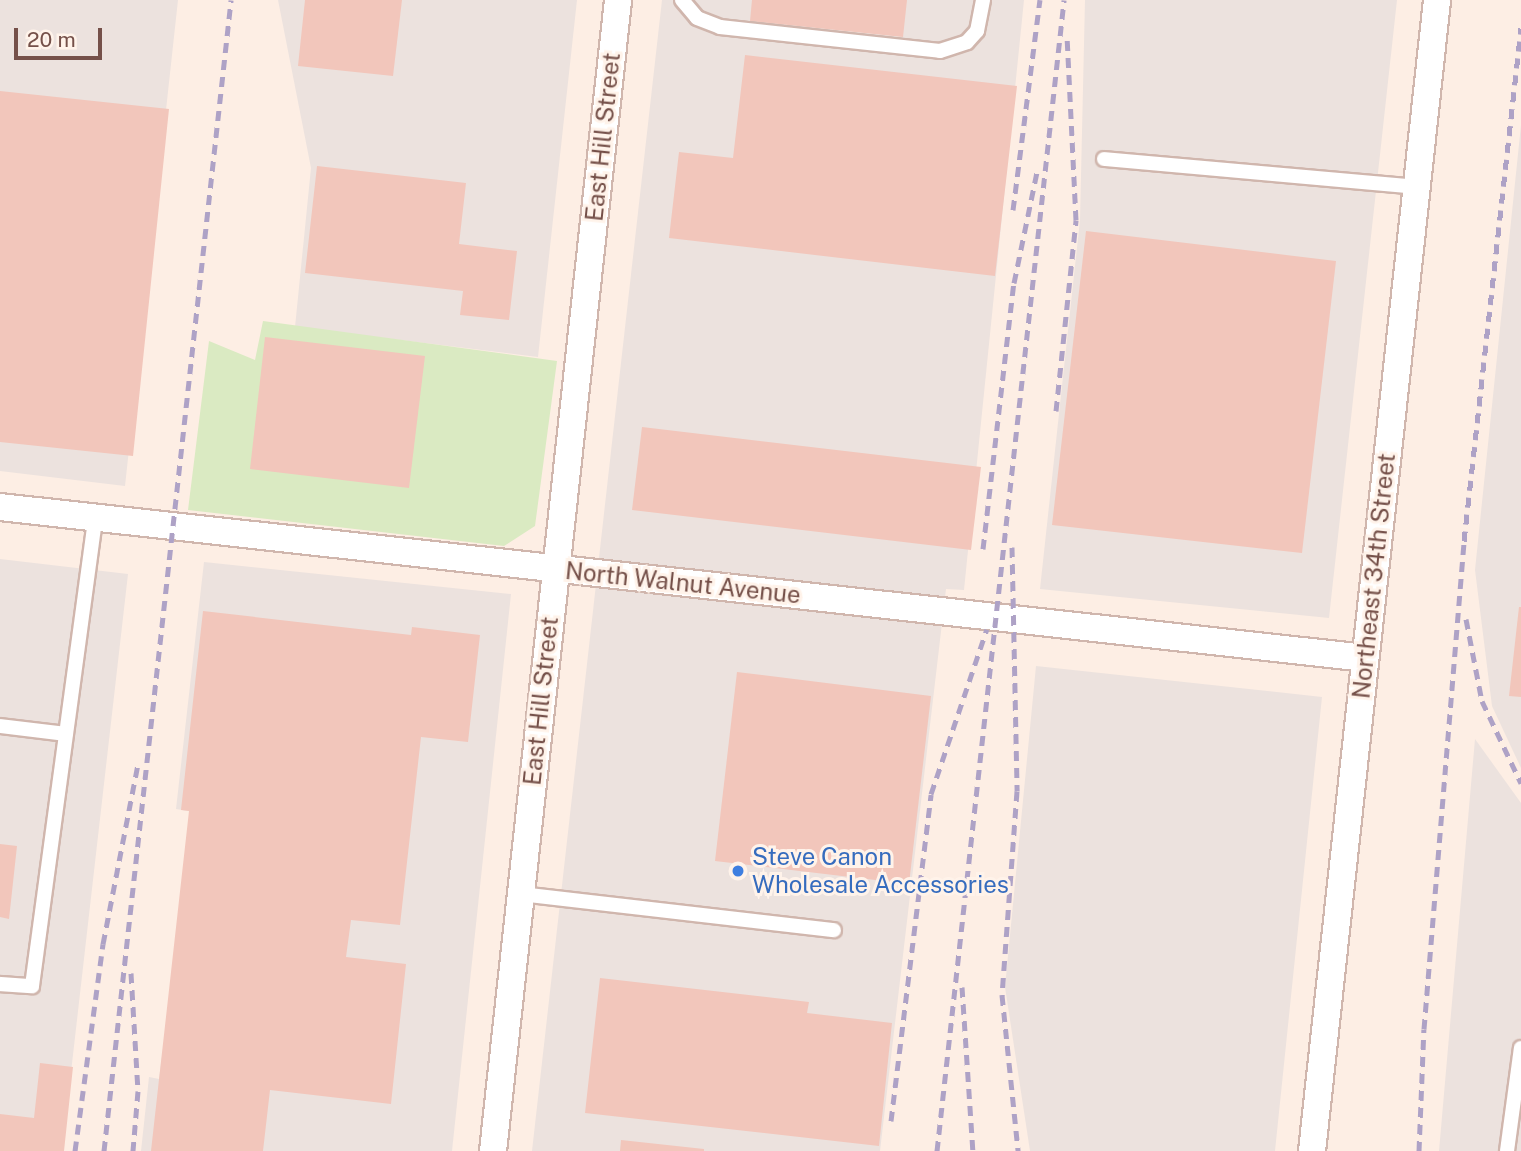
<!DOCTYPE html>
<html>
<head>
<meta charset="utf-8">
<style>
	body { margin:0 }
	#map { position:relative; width:1521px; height:1151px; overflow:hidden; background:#fdeee4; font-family:"Public Sans",sans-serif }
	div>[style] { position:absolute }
	.industrial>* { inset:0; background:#ece2de }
	.green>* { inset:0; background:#daeac2 }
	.building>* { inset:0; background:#f2c6bb }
	.roads { filter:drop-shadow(2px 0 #d0b6ad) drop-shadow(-2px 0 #d0b6ad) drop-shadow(0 2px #d0b6ad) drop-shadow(0 -2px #d0b6ad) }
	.lane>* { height:14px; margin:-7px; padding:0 7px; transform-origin:7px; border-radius:7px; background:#fff }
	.street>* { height:26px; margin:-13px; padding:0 13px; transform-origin:13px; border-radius:13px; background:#fff }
	.rail>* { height:5px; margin-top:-2.5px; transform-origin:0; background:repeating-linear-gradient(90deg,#aea2c6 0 10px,transparent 0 17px) }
	.dots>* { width:19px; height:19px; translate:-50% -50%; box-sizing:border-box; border:4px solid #fff3ea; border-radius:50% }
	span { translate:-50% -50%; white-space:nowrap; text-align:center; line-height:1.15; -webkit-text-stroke:6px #fff3ea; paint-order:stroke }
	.street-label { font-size:24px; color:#755049 }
	.shop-label { font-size:24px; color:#366cbe }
	.left { translate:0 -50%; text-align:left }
	.scale { position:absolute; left:14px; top:28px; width:88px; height:32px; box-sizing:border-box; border:4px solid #755049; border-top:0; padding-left:9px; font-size:21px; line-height:24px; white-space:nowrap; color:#755049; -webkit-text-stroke:5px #fff3ea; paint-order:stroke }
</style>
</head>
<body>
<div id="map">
	<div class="industrial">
		<i style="clip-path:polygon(0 0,178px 0,125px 486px,0 471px)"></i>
		<i style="clip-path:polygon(278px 0,577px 0,538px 357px,295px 327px,311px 168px)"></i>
		<i style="clip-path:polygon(662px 0,1024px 0,964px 590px,946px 589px,880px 1151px,532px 1151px)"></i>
		<i style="clip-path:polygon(1085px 0,1397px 0,1329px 618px,1040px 589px,1080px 220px)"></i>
		<i style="clip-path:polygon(1521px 125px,1521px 768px,1492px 706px,1475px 570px)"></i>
		<i style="clip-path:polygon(0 559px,128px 574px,62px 1151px,0 1151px)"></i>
		<i style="clip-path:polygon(204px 562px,511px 594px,452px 1151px,141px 1151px,149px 1077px,159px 1079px,194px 812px,176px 809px)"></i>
		<i style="clip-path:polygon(1036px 666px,1322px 697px,1275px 1151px,1030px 1151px,1005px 987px)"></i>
		<i style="clip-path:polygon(1475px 739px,1521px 803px,1521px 1151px,1439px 1151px)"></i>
	</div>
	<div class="green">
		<i style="clip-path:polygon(263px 321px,557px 361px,535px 526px,504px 546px,188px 510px,209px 341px,255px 360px)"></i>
	</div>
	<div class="building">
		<i style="clip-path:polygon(305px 0,402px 0,393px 76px,298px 66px)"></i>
		<i style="clip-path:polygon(752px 0,907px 0,903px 37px,750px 21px)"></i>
		<i style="clip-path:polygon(745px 55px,1017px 86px,995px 276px,669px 238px,679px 152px,733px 158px)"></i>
		<i style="clip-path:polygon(0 91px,169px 109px,133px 456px,0 442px)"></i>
		<i style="clip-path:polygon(317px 166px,466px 183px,459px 244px,517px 251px,509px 320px,460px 315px,463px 291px,305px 273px)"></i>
		<i style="clip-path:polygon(1086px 231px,1336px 261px,1302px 553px,1052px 525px)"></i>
		<i style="clip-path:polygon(265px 337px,425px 356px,409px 488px,250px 469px)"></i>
		<i style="clip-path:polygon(642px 427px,981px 467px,971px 550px,632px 510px)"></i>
		<i style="clip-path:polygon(1519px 607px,1521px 607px,1521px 697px,1509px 696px)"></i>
		<i style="clip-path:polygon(203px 611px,411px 635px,412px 627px,480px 635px,468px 742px,421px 737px,400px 925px,351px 920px,346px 957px,406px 964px,391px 1104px,270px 1090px,263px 1151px,151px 1151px,189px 811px,181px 810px)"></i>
		<i style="clip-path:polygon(737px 672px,931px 696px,909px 884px,715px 861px)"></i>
		<i style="clip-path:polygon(0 844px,17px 846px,9px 919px,0 917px)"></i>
		<i style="clip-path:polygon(600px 978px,809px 1002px,807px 1013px,892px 1023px,879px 1146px,585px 1113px)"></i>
		<i style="clip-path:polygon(40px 1063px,73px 1067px,64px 1151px,0 1151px,0 1114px,34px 1118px)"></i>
		<i style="clip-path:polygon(621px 1140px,704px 1149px,704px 1151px,620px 1151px)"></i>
	</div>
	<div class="roads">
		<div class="lane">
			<i style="left:682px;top:0;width:23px;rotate:50deg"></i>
			<i style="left:697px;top:18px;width:25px;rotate:21deg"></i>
			<i style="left:720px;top:27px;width:221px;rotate:6.2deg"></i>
			<i style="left:940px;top:51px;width:28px;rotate:-18deg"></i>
			<i style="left:967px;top:42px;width:15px;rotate:-48deg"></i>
			<i style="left:977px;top:31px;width:32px;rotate:-79deg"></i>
			<i style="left:1104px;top:159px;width:314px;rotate:5.1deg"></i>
			<i style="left:0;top:726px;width:66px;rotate:6.9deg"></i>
			<i style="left:521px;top:894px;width:315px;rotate:6.6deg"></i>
			<i style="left:0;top:984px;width:32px;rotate:4deg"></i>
			<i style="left:32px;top:986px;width:472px;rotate:-82.3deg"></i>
			<i style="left:1507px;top:1151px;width:104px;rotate:-82.3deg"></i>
		</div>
		<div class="street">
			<i style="left:0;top:507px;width:1373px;rotate:6.31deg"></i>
			<i style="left:493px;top:1151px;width:1158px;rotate:-83.8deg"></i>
			<i style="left:1312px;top:1151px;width:1158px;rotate:-83.8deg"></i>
		</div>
	</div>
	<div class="rail">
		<i style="left:1013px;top:210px;width:212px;rotate:-82.7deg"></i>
		<i style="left:1056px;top:411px;width:192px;rotate:-84deg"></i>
		<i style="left:1076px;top:220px;width:186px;rotate:-92.8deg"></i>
		<i style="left:1012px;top:547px;width:244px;rotate:88.8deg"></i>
		<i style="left:1017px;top:791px;width:205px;rotate:94.2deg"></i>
		<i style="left:1002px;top:995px;width:157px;rotate:84.1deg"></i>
		<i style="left:983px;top:549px;width:268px;rotate:-83.4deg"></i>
		<i style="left:1014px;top:283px;width:113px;rotate:-78.3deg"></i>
		<i style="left:1466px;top:619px;width:84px;rotate:79deg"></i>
		<i style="left:1482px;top:701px;width:91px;rotate:64.6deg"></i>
		<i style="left:131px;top:973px;width:118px;rotate:86.6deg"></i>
		<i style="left:138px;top:1091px;width:60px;rotate:94.8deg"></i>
		<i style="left:962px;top:987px;width:164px;rotate:86.2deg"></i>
		<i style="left:891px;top:1121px;width:329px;rotate:-83deg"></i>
		<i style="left:931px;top:794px;width:174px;rotate:-71.3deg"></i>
		<i style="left:75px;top:1151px;width:209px;rotate:-82.3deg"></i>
		<i style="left:103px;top:944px;width:183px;rotate:-79deg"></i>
		<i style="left:104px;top:1151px;width:1158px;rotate:-83.7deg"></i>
		<i style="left:937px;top:1151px;width:1158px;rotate:-83.7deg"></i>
		<i style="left:1419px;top:1151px;width:122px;rotate:-87.7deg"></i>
		<i style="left:1424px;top:1029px;width:490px;rotate:-85.3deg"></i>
		<i style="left:1464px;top:541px;width:516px;rotate:-83.66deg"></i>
	</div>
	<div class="dots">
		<i style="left:738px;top:871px;background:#3f7fe0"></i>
	</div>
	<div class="street-label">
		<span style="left:603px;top:137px;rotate:-84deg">East Hill Street</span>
		<span style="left:1374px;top:576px;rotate:-84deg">Northeast 34th Street</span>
		<span style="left:683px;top:583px;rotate:6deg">North Walnut Avenue</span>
		<span style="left:541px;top:701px;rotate:-84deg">East Hill Street</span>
	</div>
	<div class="shop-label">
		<span class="left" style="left:752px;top:871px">Steve Canon<br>Wholesale Accessories</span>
	</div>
	<div class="scale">20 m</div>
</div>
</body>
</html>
